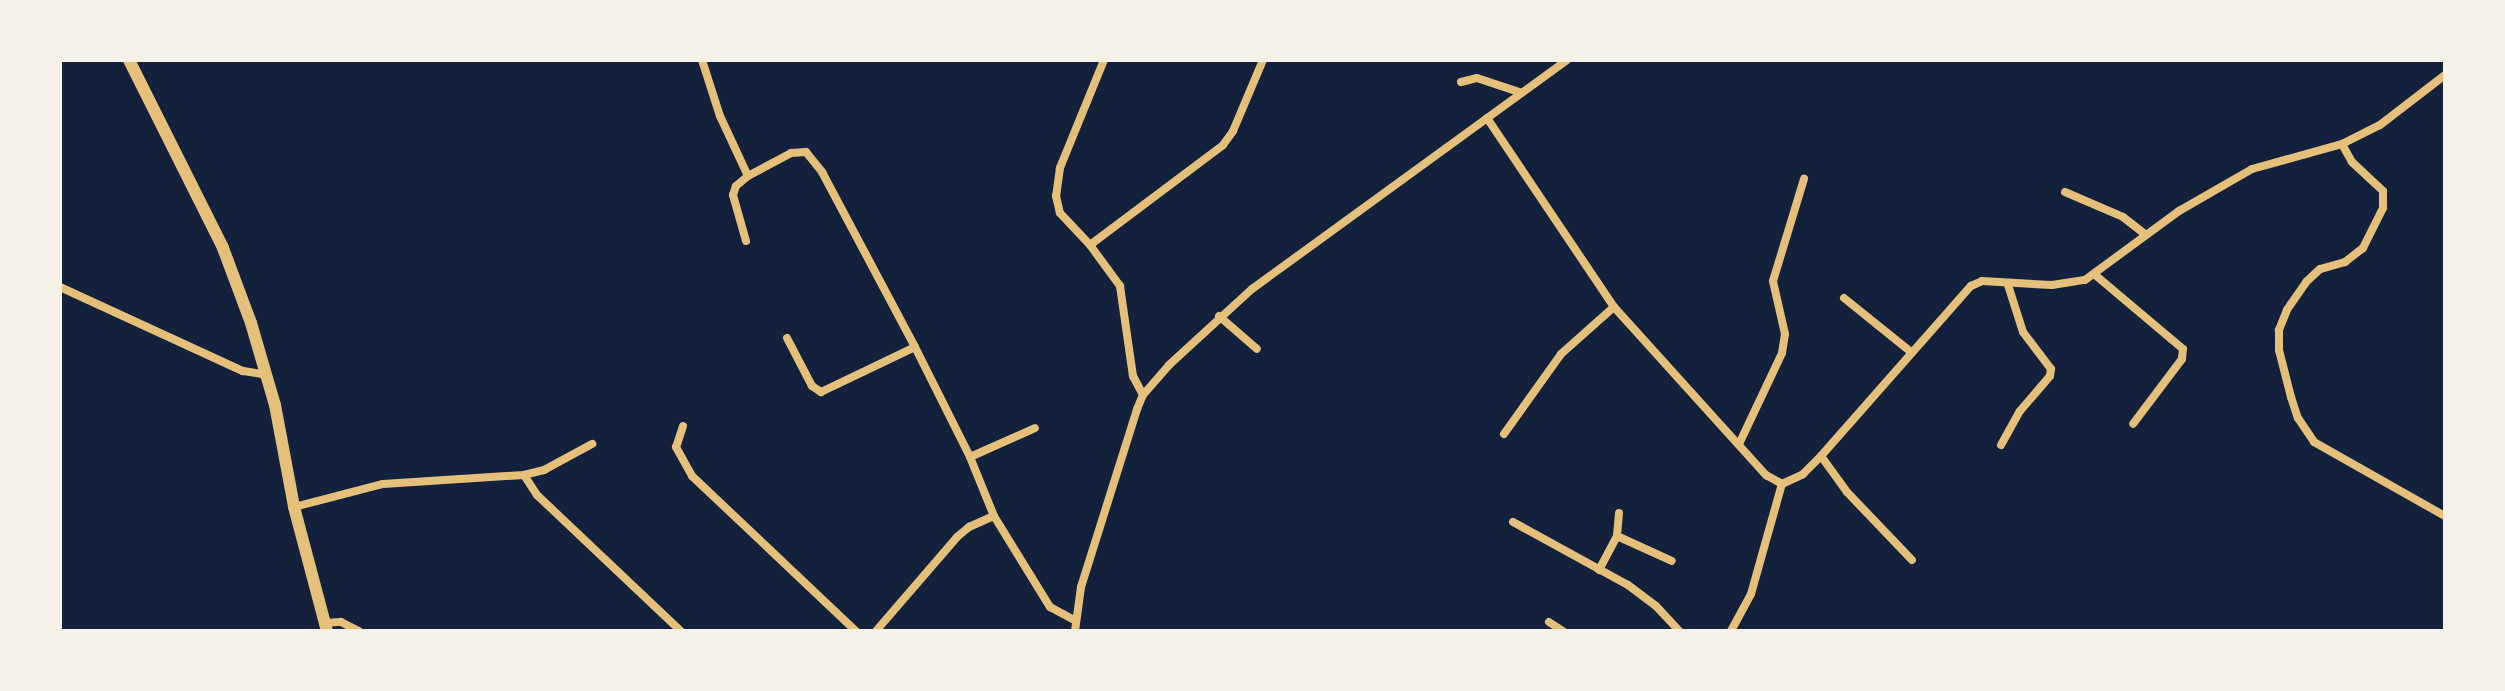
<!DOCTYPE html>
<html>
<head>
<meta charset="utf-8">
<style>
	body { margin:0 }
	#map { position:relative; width:2505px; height:691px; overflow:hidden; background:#14213d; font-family:Arial,sans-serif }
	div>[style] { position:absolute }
	.minor>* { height:8px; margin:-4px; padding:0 4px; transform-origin:4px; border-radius:4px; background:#e5c07b }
	.tertiary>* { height:12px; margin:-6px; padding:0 6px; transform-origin:6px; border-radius:6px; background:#e5c07b }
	span { translate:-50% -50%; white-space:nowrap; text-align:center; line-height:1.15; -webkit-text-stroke:6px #f6f1e7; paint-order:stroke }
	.frame { position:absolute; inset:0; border:62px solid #f6f1e7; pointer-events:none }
</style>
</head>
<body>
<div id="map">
	<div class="minor">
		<i style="left:702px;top:60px;width:59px;rotate:72.2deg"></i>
		<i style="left:720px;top:116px;width:66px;rotate:65deg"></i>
		<i style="left:748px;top:176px;width:49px;rotate:-28.1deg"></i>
		<i style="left:791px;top:153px;width:15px;rotate:-4deg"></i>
		<i style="left:806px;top:152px;width:26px;rotate:51deg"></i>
		<i style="left:822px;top:172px;width:198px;rotate:62deg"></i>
		<i style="left:915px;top:347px;width:123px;rotate:63.4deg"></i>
		<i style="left:970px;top:457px;width:64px;rotate:67.9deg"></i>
		<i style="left:994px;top:516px;width:107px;rotate:58.4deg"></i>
		<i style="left:1050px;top:607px;width:27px;rotate:28deg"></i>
		<i style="left:1104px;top:60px;width:117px;rotate:112.2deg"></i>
		<i style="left:1060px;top:168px;width:28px;rotate:98deg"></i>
		<i style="left:1056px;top:196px;width:17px;rotate:77deg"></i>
		<i style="left:1060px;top:213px;width:44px;rotate:46.8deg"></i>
		<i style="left:1090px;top:245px;width:51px;rotate:53.8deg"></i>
		<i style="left:1120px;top:286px;width:91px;rotate:81.8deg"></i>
		<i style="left:1133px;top:376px;width:21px;rotate:62deg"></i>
		<i style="left:1461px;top:82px;width:16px;rotate:-14deg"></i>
		<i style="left:1477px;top:78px;width:47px;rotate:18.4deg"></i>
		<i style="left:1487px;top:118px;width:228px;rotate:56.1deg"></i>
		<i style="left:1614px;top:307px;width:227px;rotate:47.9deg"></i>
		<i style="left:1766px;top:475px;width:18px;rotate:29deg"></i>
		<i style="left:1782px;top:484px;width:23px;rotate:-25deg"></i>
		<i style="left:1803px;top:474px;width:25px;rotate:-45deg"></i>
		<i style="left:1821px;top:456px;width:227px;rotate:-48.6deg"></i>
		<i style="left:1971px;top:286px;width:12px;rotate:-24deg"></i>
		<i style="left:1982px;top:281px;width:70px;rotate:3.3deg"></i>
		<i style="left:2052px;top:285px;width:33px;rotate:-9deg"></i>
		<i style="left:2085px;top:280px;width:117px;rotate:-36.3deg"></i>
		<i style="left:2179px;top:211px;width:84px;rotate:-29.9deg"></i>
		<i style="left:2252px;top:169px;width:93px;rotate:-15.5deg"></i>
		<i style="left:2342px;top:144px;width:42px;rotate:-26.6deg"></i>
		<i style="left:2380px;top:125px;width:82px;rotate:-37.6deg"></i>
		<i style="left:2342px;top:144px;width:21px;rotate:61deg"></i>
		<i style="left:2352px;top:162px;width:42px;rotate:43.1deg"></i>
		<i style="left:2383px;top:191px;width:17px;rotate:90deg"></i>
		<i style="left:2383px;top:208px;width:45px;rotate:116.6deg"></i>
		<i style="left:2363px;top:248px;width:23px;rotate:142deg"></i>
		<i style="left:2345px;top:262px;width:26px;rotate:164deg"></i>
		<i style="left:2320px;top:269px;width:18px;rotate:137deg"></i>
		<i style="left:2307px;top:281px;width:35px;rotate:125deg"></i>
		<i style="left:2287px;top:310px;width:22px;rotate:112deg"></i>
		<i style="left:2279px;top:330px;width:20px;rotate:90deg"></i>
		<i style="left:2279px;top:350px;width:49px;rotate:75.7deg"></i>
		<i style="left:2291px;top:397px;width:22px;rotate:72deg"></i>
		<i style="left:2298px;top:418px;width:29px;rotate:56deg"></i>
		<i style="left:2314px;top:442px;width:150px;rotate:29.5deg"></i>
		<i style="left:2065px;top:192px;width:63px;rotate:23.3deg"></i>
		<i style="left:2123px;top:217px;width:28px;rotate:38deg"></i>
		<i style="left:746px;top:241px;width:48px;rotate:-105.8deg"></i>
		<i style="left:733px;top:195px;width:9px;rotate:-72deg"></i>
		<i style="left:736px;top:186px;width:16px;rotate:-40deg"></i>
		<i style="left:1090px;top:245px;width:166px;rotate:-36.9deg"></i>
		<i style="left:1223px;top:145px;width:17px;rotate:-54deg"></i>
		<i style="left:1233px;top:131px;width:77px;rotate:-67.1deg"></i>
		<i style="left:2094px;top:274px;width:116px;rotate:40.1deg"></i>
		<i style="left:2183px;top:349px;width:10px;rotate:96deg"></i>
		<i style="left:2182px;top:359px;width:81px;rotate:127deg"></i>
		<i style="left:60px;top:287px;width:201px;rotate:24.7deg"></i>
		<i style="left:243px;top:371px;width:24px;rotate:9deg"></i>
		<i style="left:1844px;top:298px;width:85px;rotate:38.8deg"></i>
		<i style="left:1219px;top:316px;width:50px;rotate:41deg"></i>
		<i style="left:787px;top:338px;width:54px;rotate:62.5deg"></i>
		<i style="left:812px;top:386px;width:11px;rotate:34deg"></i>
		<i style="left:821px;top:392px;width:104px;rotate:-25.6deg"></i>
		<i style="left:683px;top:426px;width:22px;rotate:108deg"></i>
		<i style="left:676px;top:447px;width:33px;rotate:61deg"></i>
		<i style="left:692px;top:476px;width:226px;rotate:43.4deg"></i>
		<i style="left:1504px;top:434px;width:98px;rotate:-54.5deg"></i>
		<i style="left:1561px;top:354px;width:71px;rotate:-41.6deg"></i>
		<i style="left:1740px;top:442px;width:98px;rotate:-64.7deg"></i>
		<i style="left:1782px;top:353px;width:19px;rotate:-81deg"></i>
		<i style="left:1785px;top:334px;width:54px;rotate:-102.8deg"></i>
		<i style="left:1773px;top:281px;width:107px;rotate:-73.1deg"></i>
		<i style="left:2001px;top:445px;width:39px;rotate:-61deg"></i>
		<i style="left:2020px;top:411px;width:46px;rotate:-49.4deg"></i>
		<i style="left:2050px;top:376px;width:7px;rotate:-82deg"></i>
		<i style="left:2051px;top:369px;width:46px;rotate:-127.1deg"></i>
		<i style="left:2023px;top:332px;width:49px;rotate:-107.7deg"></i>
		<i style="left:1821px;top:456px;width:44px;rotate:54.2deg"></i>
		<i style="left:1847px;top:492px;width:94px;rotate:46.3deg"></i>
		<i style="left:970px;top:457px;width:71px;rotate:-24deg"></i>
		<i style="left:524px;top:475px;width:24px;rotate:57deg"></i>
		<i style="left:537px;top:495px;width:198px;rotate:43.4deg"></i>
		<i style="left:294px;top:507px;width:92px;rotate:-14.5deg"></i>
		<i style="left:383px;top:484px;width:141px;rotate:-3.7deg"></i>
		<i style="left:524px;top:475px;width:21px;rotate:-14deg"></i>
		<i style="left:544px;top:470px;width:55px;rotate:-28.4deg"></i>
		<i style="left:1513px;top:522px;width:131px;rotate:28.7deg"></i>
		<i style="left:1628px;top:585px;width:35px;rotate:37deg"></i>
		<i style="left:1656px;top:606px;width:34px;rotate:47deg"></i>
		<i style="left:1617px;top:536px;width:60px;rotate:24.4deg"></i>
		<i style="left:1599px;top:570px;width:38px;rotate:-62deg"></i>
		<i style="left:1617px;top:536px;width:23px;rotate:-85deg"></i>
		<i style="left:1549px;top:622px;width:17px;rotate:33deg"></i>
		<i style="left:325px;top:623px;width:16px;rotate:-4deg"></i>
		<i style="left:341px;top:622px;width:20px;rotate:27deg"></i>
		<i style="left:876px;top:631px;width:124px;rotate:-49.2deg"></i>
		<i style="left:957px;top:537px;width:16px;rotate:-40deg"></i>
		<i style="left:969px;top:527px;width:27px;rotate:-24deg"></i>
		<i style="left:1075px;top:631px;width:44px;rotate:-82.2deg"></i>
		<i style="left:1081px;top:587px;width:187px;rotate:-72.5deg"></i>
		<i style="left:1137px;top:409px;width:15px;rotate:-67deg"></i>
		<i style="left:1143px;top:395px;width:40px;rotate:-49deg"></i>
		<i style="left:1169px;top:365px;width:113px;rotate:-42.5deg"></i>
		<i style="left:1252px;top:289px;width:389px;rotate:-36deg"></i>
		<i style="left:1731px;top:631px;width:42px;rotate:-61.6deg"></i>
		<i style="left:1751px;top:594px;width:114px;rotate:-74.3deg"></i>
	</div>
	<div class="tertiary">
		<i style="left:129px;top:60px;width:210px;rotate:63.4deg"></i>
		<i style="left:223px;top:248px;width:80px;rotate:69.5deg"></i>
		<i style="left:251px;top:323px;width:85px;rotate:73.7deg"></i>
		<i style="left:275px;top:405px;width:104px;rotate:79.4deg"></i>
		<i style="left:294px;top:507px;width:128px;rotate:75.1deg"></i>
	</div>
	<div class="frame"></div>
</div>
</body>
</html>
